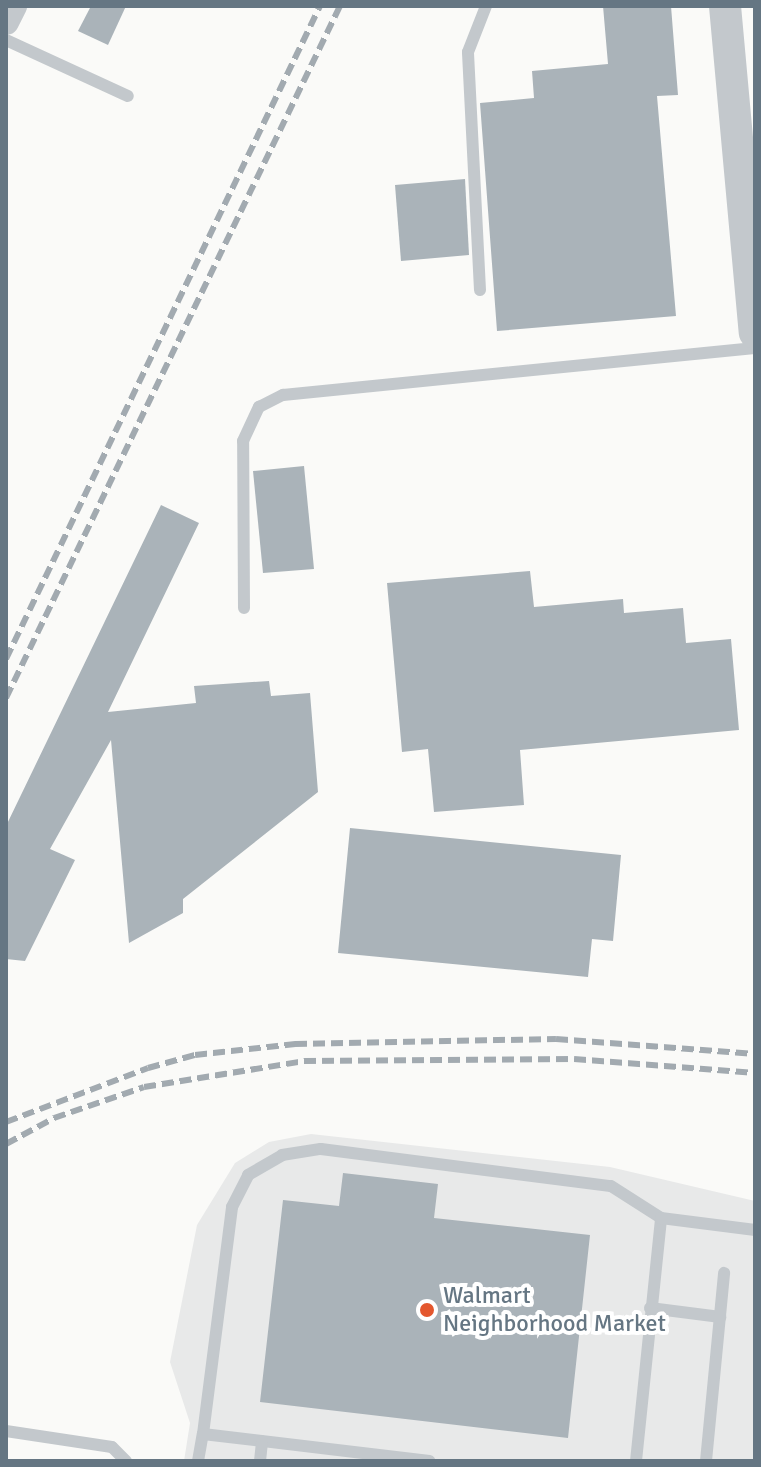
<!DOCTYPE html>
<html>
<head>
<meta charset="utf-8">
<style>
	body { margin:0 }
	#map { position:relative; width:761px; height:1467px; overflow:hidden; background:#fafaf8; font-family:Signika,sans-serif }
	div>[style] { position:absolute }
	.built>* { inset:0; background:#e8e9e9 }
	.building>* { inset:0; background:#aab3b9 }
	.service>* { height:12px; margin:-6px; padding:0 6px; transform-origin:6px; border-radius:6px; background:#c3c8cc }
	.minor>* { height:26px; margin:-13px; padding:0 13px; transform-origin:13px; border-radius:13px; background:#c3c8cc }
	.tertiary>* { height:32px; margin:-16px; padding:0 16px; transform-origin:16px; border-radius:16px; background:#c3c8cc }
	.rail>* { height:6px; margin-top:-3px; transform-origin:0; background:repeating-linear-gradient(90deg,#a2aab0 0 12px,transparent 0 18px) }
	.dots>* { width:22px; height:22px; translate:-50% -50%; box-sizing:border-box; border:4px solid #fff; border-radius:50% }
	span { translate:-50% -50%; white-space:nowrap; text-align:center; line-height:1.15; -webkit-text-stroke:8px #fff; paint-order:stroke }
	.poi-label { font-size:24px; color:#657683 }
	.left { translate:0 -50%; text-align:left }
	.frame { position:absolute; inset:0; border:8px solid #657683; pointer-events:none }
</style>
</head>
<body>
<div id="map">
	<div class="built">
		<i style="clip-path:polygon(311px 1134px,610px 1167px,755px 1201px,755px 1461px,184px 1461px,190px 1423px,170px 1362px,197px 1225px,235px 1163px,269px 1142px)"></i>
	</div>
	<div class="building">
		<i style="clip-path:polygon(91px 6px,126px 6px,108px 45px,78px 31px)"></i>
		<i style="clip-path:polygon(603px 6px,671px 6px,678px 95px,657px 96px,676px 316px,497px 331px,480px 103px,534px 98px,532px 71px,608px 64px)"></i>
		<i style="clip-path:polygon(465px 179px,469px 255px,401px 261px,395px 185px)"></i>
		<i style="clip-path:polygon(304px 466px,314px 569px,263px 573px,253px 471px)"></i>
		<i style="clip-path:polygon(161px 505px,199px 523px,108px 712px,196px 703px,194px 686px,269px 681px,271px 696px,310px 693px,318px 792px,183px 899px,183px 913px,129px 943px,111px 740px,50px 849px,75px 860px,25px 961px,6px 959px,6px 826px)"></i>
		<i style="clip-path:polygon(530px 571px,534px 607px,623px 599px,624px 613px,683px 608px,686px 643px,731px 639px,739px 730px,520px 750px,524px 805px,434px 812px,428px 749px,402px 752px,387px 583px)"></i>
		<i style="clip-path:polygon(350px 828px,621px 855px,613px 941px,592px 939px,588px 977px,338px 953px)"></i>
		<i style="clip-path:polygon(343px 1173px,438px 1184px,434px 1218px,590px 1235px,568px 1438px,260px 1402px,283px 1200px,339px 1206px)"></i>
	</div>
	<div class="service">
		<i style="left:6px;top:40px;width:134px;rotate:24.7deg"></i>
		<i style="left:480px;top:290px;width:238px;rotate:-92.9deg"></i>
		<i style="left:468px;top:52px;width:49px;rotate:-68.6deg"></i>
		<i style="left:244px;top:608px;width:167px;rotate:-90.3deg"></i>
		<i style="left:243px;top:441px;width:38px;rotate:-65deg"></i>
		<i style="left:259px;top:407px;width:27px;rotate:-27deg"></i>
		<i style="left:283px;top:395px;width:474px;rotate:-5.7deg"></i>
		<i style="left:650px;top:1308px;width:71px;rotate:7.3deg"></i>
		<i style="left:6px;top:1431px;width:107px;rotate:8.6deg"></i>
		<i style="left:112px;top:1447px;width:20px;rotate:45deg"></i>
		<i style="left:203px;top:1434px;width:229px;rotate:-82.7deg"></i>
		<i style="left:232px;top:1207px;width:36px;rotate:-63deg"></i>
		<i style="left:248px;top:1175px;width:39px;rotate:-30deg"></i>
		<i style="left:282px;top:1155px;width:39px;rotate:-9deg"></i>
		<i style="left:321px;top:1149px;width:292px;rotate:7.3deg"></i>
		<i style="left:611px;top:1186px;width:59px;rotate:32.6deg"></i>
		<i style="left:198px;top:1461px;width:27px;rotate:-80deg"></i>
		<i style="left:203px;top:1434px;width:228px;rotate:6.8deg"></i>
		<i style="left:260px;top:1461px;width:20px;rotate:-84deg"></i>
		<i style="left:636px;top:1461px;width:244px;rotate:-84.1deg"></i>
		<i style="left:661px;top:1218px;width:95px;rotate:7.3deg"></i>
		<i style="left:706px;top:1461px;width:189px;rotate:-84.5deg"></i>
	</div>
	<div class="minor">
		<i style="left:6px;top:22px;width:18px;rotate:-63deg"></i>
	</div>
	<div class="tertiary">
		<i style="left:725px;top:6px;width:328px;rotate:84.8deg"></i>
	</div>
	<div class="rail">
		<i style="left:6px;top:659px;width:725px;rotate:-64.32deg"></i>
		<i style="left:6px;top:698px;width:768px;rotate:-64.24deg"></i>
		<i style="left:6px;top:1122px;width:152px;rotate:-20.8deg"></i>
		<i style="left:148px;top:1068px;width:49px;rotate:-15.5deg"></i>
		<i style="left:195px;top:1055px;width:101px;rotate:-6.3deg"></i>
		<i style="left:295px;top:1044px;width:261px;rotate:-1.1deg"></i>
		<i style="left:556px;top:1039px;width:200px;rotate:4.3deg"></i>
		<i style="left:6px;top:1144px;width:55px;rotate:-28.4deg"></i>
		<i style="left:54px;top:1118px;width:95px;rotate:-19deg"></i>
		<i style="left:144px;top:1087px;width:162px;rotate:-9.2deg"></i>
		<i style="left:304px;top:1061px;width:270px;rotate:-0.4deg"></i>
		<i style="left:574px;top:1059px;width:182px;rotate:4.4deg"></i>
	</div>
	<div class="dots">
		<i style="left:427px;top:1310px;background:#e4572e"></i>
	</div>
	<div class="poi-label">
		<span class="left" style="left:443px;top:1310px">Walmart<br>Neighborhood Market</span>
	</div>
	<div class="frame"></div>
</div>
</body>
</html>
